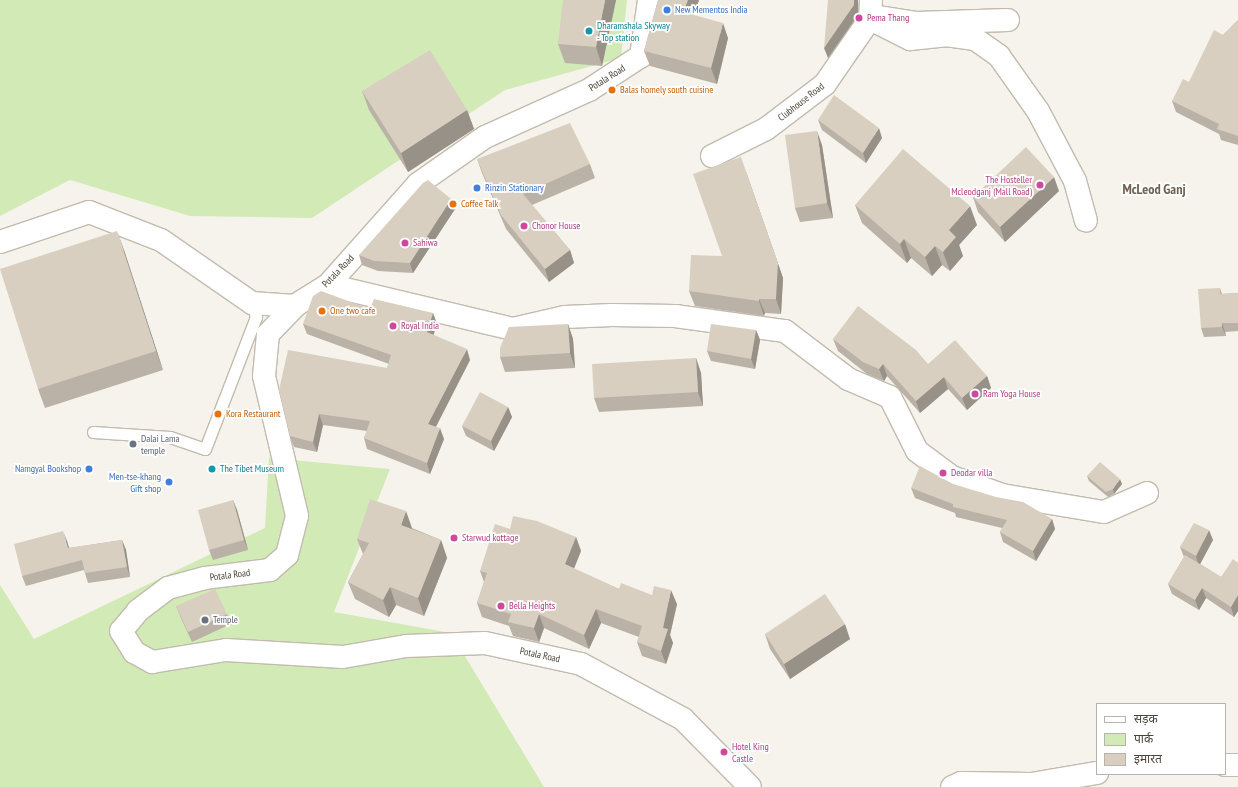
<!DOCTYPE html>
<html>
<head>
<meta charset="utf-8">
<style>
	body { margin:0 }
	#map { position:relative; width:1238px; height:787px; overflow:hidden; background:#f6f3ec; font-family:"PT Sans Narrow","Noto Sans Devanagari",sans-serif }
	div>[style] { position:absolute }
	.green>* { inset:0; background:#d2eab5 }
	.roads { filter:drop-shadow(1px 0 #c2bbae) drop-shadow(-1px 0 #c2bbae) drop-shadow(0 1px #c2bbae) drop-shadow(0 -1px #c2bbae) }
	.service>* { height:11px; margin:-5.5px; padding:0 5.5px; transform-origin:5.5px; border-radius:5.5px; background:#fff }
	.minor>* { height:22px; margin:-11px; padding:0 11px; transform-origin:11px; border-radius:11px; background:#fff }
	.tertiary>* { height:22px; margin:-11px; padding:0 11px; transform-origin:11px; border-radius:11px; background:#fff }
	.wall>* { inset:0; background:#bab2a6 }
	.shaded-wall>* { inset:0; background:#979187 }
	.building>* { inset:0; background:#d8cfc1 }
	.dots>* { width:11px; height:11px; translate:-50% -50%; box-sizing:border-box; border:2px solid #fff; border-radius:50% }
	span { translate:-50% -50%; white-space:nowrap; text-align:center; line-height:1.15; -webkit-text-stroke:3.5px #fff; paint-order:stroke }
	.shop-label { font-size:10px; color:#366cbe }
	.left { translate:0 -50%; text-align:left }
	.right { translate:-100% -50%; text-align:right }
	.hotel-label { font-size:10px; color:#b23c85 }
	.culture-label { font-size:10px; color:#0d838f }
	.street-label { font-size:10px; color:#4b4439 }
	.food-label { font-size:10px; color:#c56008 }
	.worship-label { font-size:10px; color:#5b616d }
	.district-label { font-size:14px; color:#6e6250; font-weight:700 }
	.legend { position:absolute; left:1096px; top:703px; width:130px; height:72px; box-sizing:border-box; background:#fff; border:1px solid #b7b4b0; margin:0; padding:5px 7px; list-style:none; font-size:12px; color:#4b4439 }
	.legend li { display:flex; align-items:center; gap:8px; height:20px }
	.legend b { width:20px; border:1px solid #b7b4b0 }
</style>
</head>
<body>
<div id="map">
	<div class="green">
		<i style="clip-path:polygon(0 0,627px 0,621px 58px,505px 90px,312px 218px,190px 216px,70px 180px,0 216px)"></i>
		<i style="clip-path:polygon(269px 458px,390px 469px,334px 612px,451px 633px,544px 787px,0 787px,0 585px,34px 639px,265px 528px)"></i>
	</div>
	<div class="roads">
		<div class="service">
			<i style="left:93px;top:432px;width:77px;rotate:3.7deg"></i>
			<i style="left:170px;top:437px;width:37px;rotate:19deg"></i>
			<i style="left:205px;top:449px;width:142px;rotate:-68.9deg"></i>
			<i style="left:256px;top:317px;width:15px;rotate:-106deg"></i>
		</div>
		<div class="minor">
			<i style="left:879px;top:17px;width:37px;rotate:9deg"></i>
			<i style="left:916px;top:23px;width:92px;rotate:-1.9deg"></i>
			<i style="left:870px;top:19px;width:45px;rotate:26.6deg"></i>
			<i style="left:910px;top:39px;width:36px;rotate:-6deg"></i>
			<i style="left:946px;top:35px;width:29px;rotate:8deg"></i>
			<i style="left:975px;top:39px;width:29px;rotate:35deg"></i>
			<i style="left:999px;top:56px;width:67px;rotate:54.7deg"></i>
			<i style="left:1038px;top:111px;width:79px;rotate:62.1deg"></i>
			<i style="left:1075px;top:181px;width:41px;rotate:74.6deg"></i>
			<i style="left:712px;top:156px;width:60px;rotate:-26.6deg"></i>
			<i style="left:766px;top:129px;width:74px;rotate:-37.3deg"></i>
			<i style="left:825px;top:84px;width:79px;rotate:-55.3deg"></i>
			<i style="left:870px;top:19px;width:19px;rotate:-87deg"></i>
			<i style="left:0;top:242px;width:94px;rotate:-18.6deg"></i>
			<i style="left:89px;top:212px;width:77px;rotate:21.3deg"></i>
			<i style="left:161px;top:240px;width:111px;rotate:34.7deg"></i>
			<i style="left:252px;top:303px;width:43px;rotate:4deg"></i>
			<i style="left:328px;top:285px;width:190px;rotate:13.4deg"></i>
			<i style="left:513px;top:329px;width:53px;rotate:-13deg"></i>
			<i style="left:565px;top:317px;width:47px;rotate:-2.4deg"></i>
			<i style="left:612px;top:315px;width:63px;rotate:0.9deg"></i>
			<i style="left:675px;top:316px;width:111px;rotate:7.8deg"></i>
			<i style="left:785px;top:331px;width:79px;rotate:37.3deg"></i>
			<i style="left:848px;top:379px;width:46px;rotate:23.2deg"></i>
			<i style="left:890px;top:397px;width:60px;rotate:63.4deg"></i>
			<i style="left:917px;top:451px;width:44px;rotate:36.6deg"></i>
			<i style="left:952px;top:477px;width:53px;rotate:19.8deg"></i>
			<i style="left:1002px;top:495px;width:103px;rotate:9.5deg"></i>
			<i style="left:1104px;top:512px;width:47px;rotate:-23.8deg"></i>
		</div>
		<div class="tertiary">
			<i style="left:649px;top:0;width:57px;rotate:98.1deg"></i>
			<i style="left:641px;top:56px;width:62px;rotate:146.8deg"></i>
			<i style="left:589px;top:90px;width:114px;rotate:155.7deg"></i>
			<i style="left:485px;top:137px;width:82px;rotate:145deg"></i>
			<i style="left:418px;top:184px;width:135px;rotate:131.7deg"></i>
			<i style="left:328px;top:285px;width:39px;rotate:148deg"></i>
			<i style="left:295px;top:306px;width:39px;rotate:134deg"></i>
			<i style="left:268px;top:334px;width:42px;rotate:95.4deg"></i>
			<i style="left:264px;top:376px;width:144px;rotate:76.7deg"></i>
			<i style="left:297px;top:516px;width:40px;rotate:104.4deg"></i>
			<i style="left:287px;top:555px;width:23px;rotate:139deg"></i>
			<i style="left:270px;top:570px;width:65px;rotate:173deg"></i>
			<i style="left:205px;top:578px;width:38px;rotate:165deg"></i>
			<i style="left:168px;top:588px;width:38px;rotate:143deg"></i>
			<i style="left:138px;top:611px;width:26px;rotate:130deg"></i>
			<i style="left:121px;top:631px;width:25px;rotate:58deg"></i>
			<i style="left:134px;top:652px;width:21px;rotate:29deg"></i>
			<i style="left:152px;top:662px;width:75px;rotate:-9.2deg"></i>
			<i style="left:226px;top:650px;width:117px;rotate:3.4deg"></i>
			<i style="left:343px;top:657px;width:64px;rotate:-9.9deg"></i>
			<i style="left:406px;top:646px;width:79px;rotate:-2.2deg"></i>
			<i style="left:485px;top:643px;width:98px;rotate:12.3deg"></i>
			<i style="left:581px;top:664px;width:116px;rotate:28.3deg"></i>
			<i style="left:683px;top:719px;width:95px;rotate:45.4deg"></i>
			<i style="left:1225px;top:765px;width:13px"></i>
			<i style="left:952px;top:787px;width:10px;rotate:-24deg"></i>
			<i style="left:961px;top:783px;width:70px;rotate:0.8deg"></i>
			<i style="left:1031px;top:784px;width:67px;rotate:-9.5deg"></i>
		</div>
	</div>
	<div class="wall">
		<i style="clip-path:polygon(616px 0,602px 66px,565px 63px,558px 44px)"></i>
		<i style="clip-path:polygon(658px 0,699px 0,693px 15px,728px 38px,717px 84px,650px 66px,644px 51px)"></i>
		<i style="clip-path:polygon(1238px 20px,1238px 145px,1221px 140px,1219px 134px,1176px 112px,1172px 101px,1189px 82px,1223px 35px)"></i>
		<i style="clip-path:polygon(362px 91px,467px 110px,474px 129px,408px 172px,369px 110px)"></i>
		<i style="clip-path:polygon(818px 120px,882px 138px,866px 163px,822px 130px)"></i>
		<i style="clip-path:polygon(822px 145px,833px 218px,800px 222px,795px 208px)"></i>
		<i style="clip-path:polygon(477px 159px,590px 164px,595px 178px,532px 205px,570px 250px,574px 263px,549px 282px,506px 229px,482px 173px)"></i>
		<i style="clip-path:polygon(746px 172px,783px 278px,781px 314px,765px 313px,764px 316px,695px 306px,689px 291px,722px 256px)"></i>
		<i style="clip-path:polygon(1059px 191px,1005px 242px,978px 212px,973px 197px)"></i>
		<i style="clip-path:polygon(855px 205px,977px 225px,959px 245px,963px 256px,950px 271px,942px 265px,932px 276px,911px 258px,907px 263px,862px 223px)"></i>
		<i style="clip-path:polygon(455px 209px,413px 273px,378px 271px,362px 265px,359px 255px)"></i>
		<i style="clip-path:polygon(124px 250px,163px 370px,45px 408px,38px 389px)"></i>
		<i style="clip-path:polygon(1220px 288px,1222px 294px,1238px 293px,1238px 331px,1225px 332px,1226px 336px,1204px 337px,1201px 328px)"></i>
		<i style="clip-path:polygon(370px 309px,433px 313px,437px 324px,433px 335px,470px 360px,436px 427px,444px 439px,430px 474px,367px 449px,364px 438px,367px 431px,323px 425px,317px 452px,294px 447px,290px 436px,279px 390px,387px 368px,389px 364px,307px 334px,303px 324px)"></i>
		<i style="clip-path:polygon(568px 324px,573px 339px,575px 368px,505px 372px,500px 357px)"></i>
		<i style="clip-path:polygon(756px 330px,760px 340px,755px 369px,711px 361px,707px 351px)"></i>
		<i style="clip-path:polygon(833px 339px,928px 364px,987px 376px,991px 388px,967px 410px,948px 389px,920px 413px,887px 376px,884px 381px,867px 374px,838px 351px)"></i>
		<i style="clip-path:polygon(696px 358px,701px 373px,703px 406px,599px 412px,594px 398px)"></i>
		<i style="clip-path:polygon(508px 407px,512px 417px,494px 451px,466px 436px,462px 426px)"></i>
		<i style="clip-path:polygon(1087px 476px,1122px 484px,1114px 494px,1108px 497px,1089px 481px)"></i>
		<i style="clip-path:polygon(953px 484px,1052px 519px,1055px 529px,1036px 561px,1003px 542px,1000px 532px,1002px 528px,956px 517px,955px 513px,915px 498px,911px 488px)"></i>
		<i style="clip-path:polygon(233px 500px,237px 510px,248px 550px,213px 560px,209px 550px)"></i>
		<i style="clip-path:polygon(412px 528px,441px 540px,447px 558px,424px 616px,396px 605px,389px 617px,355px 599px,348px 582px,363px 554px,357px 539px)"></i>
		<i style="clip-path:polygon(510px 529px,576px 537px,581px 551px,574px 569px,619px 589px,677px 604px,670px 635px,673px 643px,666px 664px,642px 656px,637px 642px,639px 637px,601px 623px,589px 649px,544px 628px,539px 642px,513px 636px,509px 626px,482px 617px,477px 603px,484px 582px,480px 571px)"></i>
		<i style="clip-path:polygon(122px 540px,126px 550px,130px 577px,88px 583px,84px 570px,26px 586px,22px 576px,67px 541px,69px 548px)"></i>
		<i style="clip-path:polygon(1213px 540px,1200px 564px,1221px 577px,1238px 563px,1238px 611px,1234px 617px,1206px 598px,1199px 610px,1172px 594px,1168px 584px,1184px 557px,1180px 547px)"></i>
		<i style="clip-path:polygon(176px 606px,227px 614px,231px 624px,192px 642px,180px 616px)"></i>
		<i style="clip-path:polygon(765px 634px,850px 639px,790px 679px,770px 649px)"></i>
	</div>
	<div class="shaded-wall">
		<i style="clip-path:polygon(605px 0,616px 0,602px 66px,596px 47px)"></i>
		<i style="clip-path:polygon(688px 0,699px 0,689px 28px,683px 12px)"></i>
		<i style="clip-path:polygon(854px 0,858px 0,858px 15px,828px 58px,824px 48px)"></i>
		<i style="clip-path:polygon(723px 23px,728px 38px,717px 84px,711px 68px)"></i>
		<i style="clip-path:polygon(467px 110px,474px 129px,408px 172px,401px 153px)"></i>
		<i style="clip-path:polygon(879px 128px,882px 138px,866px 163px,863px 153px)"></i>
		<i style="clip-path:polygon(817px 131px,822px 145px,833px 218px,827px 203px)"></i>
		<i style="clip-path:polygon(746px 172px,783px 278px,781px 314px,776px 299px)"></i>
		<i style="clip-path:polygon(1054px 177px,1059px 191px,1005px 242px,1000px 227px)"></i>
		<i style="clip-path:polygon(451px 199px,455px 209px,413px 273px,410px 263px)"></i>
		<i style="clip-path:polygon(970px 206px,977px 225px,959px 245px,963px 256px,950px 271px,943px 252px,949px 230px)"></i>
		<i style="clip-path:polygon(117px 231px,124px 250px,163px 370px,156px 351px)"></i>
		<i style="clip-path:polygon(904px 239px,911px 258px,907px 263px,900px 244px)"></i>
		<i style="clip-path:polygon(935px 246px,942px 265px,932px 276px,925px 257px)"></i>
		<i style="clip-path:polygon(570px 250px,574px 263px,549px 282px,545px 269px)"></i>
		<i style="clip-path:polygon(759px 299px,765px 313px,764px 316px,759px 301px)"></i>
		<i style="clip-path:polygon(433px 313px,437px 324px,431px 343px,427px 332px)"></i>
		<i style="clip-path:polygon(1222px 323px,1225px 332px,1226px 336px,1222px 327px)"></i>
		<i style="clip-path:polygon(568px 324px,573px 339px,575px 368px,570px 353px)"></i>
		<i style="clip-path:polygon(756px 330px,760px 340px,755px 369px,751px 359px)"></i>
		<i style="clip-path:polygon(467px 349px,470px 360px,432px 434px,428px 424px)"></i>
		<i style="clip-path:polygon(696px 358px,701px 373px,703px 406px,698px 392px)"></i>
		<i style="clip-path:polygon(883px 364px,887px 376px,884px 381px,879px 369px)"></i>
		<i style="clip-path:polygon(987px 376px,991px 388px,967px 410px,962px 398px)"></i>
		<i style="clip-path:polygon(944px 377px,948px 389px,920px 413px,916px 401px)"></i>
		<i style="clip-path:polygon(508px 407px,512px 417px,494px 451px,491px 441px)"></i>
		<i style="clip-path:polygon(319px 414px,323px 425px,317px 452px,313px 442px)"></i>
		<i style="clip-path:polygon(440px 428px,444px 439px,430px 474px,427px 463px)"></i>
		<i style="clip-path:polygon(1120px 479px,1122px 484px,1114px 494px,1113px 489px)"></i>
		<i style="clip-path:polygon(233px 500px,237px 510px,248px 550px,244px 540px)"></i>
		<i style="clip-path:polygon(406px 511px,412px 528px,408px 542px,401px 525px)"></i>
		<i style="clip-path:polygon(1052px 519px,1055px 529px,1036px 561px,1033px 551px)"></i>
		<i style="clip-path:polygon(1209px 530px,1213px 540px,1199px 566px,1196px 556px)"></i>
		<i style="clip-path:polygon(63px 531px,67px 541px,72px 558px,68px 548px)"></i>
		<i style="clip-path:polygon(576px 537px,581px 551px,570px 578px,565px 564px)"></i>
		<i style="clip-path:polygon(122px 540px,126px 550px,130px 577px,127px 567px)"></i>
		<i style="clip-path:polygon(441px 540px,447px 558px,424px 616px,418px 598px)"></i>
		<i style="clip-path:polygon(390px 587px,396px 605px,389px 617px,383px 600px)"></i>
		<i style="clip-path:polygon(1202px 588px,1206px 598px,1199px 610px,1195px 600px)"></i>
		<i style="clip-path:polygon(671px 590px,677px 604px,670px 635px,673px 643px,666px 664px,661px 651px,663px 628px)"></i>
		<i style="clip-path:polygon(1238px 595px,1238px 611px,1234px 617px,1231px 607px)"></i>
		<i style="clip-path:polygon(596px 609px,601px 623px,589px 649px,584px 635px)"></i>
		<i style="clip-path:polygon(539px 614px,544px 628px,539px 642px,534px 628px)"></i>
		<i style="clip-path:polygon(845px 624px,850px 639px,790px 679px,784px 664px)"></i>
	</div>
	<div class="building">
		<i style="clip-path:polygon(563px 0,605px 0,596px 47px,558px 44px)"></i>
		<i style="clip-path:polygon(658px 0,688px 0,683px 12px,723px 23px,711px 68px,644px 51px)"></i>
		<i style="clip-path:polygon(828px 0,854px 0,854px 5px,824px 48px)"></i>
		<i style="clip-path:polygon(1238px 20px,1238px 136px,1217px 129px,1219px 124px,1172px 101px,1183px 79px,1189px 82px,1214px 30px,1223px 35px)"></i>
		<i style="clip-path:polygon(430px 50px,467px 110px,401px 153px,362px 91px)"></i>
		<i style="clip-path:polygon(834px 95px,879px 128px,863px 153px,818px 120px)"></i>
		<i style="clip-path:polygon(570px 123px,590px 164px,523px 194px,570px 250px,545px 269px,501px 215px,477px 159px)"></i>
		<i style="clip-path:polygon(817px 131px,827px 203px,795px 208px,785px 135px)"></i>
		<i style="clip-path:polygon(1026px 147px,1054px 177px,1000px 227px,973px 197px)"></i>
		<i style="clip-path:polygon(903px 149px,970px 206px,949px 230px,956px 237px,943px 252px,935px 246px,925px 257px,904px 239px,900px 244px,855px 205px)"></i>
		<i style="clip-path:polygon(741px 157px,778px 263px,776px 299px,759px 299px,759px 301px,689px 291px,691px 255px,722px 256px,693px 174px)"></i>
		<i style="clip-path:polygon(428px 180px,451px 199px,410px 263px,374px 261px,359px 255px,423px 183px)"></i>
		<i style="clip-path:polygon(117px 231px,156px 351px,38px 389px,0 269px)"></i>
		<i style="clip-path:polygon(1220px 288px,1220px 294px,1238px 293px,1238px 323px,1222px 323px,1222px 327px,1201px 328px,1198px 289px)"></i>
		<i style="clip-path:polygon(321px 291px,370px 309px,374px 299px,433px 313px,427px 332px,467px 349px,428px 424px,440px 428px,427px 463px,364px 438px,370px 421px,319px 414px,313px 442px,290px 436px,279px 390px,288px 350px,387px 368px,391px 355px,303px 324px,313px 296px)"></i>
		<i style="clip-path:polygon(858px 306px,916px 350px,928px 364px,955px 340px,987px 376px,962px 398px,944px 377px,916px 401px,883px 364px,879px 369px,863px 362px,833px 339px)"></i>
		<i style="clip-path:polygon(568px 324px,570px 353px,500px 357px,500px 348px,509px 327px)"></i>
		<i style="clip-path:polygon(711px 324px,756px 330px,751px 359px,707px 351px)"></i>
		<i style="clip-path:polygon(696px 358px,698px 392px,594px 398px,592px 364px)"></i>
		<i style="clip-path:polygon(480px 392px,508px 407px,491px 441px,462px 426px)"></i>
		<i style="clip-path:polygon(1100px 462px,1120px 479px,1113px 489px,1106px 492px,1087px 476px)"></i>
		<i style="clip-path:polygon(920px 466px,953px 484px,996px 497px,1023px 502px,1052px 519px,1033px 551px,1000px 532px,1007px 520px,953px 507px,953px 504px,911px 488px)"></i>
		<i style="clip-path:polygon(370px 499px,406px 511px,401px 525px,441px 540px,418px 598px,390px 587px,383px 600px,348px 582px,369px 543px,357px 539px)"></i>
		<i style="clip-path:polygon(233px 500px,244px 540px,209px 550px,198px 510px)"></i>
		<i style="clip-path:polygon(513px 516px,537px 521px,576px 537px,565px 564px,619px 589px,621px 583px,652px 595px,654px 586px,671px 590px,663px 628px,668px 629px,661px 651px,637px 642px,642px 626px,596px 609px,584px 635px,539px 614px,534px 628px,508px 622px,511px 614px,477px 603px,487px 573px,480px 571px,495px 524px,510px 529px)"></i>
		<i style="clip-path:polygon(1194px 523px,1209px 530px,1196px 556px,1180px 547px)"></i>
		<i style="clip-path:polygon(63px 531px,68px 548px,122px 540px,127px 567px,85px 573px,82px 560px,22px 576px,14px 544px)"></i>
		<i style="clip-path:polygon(1185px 555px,1221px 577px,1233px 559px,1238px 563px,1238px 595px,1231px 607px,1202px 588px,1195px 600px,1168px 584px)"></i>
		<i style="clip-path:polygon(215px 589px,227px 614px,188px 632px,176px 606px)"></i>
		<i style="clip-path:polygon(825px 594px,845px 624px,784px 664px,765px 634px)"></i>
	</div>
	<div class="dots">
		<i style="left:667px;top:10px;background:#3f7fe0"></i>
		<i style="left:859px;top:18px;background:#d1479c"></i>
		<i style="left:589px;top:31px;background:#0f9aa8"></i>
		<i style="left:612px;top:90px;background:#e8710a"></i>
		<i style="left:1040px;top:185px;background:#d1479c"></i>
		<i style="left:477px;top:188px;background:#3f7fe0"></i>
		<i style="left:453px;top:204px;background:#e8710a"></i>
		<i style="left:524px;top:226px;background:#d1479c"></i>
		<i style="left:405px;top:243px;background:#d1479c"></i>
		<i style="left:322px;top:311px;background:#e8710a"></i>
		<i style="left:393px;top:326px;background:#d1479c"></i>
		<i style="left:975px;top:394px;background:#d1479c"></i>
		<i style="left:218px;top:414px;background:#e8710a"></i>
		<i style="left:133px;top:444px;background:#6b7280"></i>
		<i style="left:89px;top:469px;background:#3f7fe0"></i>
		<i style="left:212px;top:469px;background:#0f9aa8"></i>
		<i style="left:943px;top:473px;background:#d1479c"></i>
		<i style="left:169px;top:482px;background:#3f7fe0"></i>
		<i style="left:454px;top:538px;background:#d1479c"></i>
		<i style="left:501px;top:606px;background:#d1479c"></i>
		<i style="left:205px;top:620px;background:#6b7280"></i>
		<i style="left:724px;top:752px;background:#d1479c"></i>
	</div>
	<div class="shop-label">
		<span class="left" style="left:675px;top:10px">New Mementos India</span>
		<span class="left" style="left:485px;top:188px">Rinzin Stationary</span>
		<span class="right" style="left:81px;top:469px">Namgyal Bookshop</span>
		<span class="right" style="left:161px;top:482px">Men-tse-khang<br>Gift shop</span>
	</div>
	<div class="hotel-label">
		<span class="left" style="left:867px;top:18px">Pema Thang</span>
		<span class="right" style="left:1032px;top:185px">The Hosteller<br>Mcleodganj (Mall Road)</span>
		<span class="left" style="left:532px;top:226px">Chonor House</span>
		<span class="left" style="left:413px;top:243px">Sahiwa</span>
		<span class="left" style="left:401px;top:326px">Royal India</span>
		<span class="left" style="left:983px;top:394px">Ram Yoga House</span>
		<span class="left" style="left:951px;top:473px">Deodar villa</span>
		<span class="left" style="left:462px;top:538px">Starwud kottage</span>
		<span class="left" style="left:509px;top:606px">Bella Heights</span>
		<span class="left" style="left:732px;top:752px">Hotel King<br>Castle</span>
	</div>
	<div class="culture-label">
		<span class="left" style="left:597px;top:31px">Dharamshala Skyway<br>- Top station</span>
		<span class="left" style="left:220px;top:469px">The Tibet Museum</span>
	</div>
	<div class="street-label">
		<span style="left:607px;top:78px;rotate:-32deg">Potala Road</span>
		<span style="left:801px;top:102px;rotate:-38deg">Clubhouse Road</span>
		<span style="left:338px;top:271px;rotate:-46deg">Potala Road</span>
		<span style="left:230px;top:575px;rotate:-7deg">Potala Road</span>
		<span style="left:540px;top:655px;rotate:12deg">Potala Road</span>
	</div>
	<div class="food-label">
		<span class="left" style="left:620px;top:90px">Balas homely south cuisine</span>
		<span class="left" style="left:461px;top:204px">Coffee Talk</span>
		<span class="left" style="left:330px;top:311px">One two cafe</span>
		<span class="left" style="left:226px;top:414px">Kora Restaurant</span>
	</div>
	<div class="worship-label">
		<span class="left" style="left:141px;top:444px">Dalai Lama<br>temple</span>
		<span class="left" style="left:213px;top:620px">Temple</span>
	</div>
	<div class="district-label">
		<span style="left:1154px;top:189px">McLeod Ganj</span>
	</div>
	<ul class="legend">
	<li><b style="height:5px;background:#fff"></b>सड़क</li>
	<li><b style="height:11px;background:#d2eab5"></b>पार्क</li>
	<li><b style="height:11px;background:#d8cfc1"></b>इमारत</li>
	</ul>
</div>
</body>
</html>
